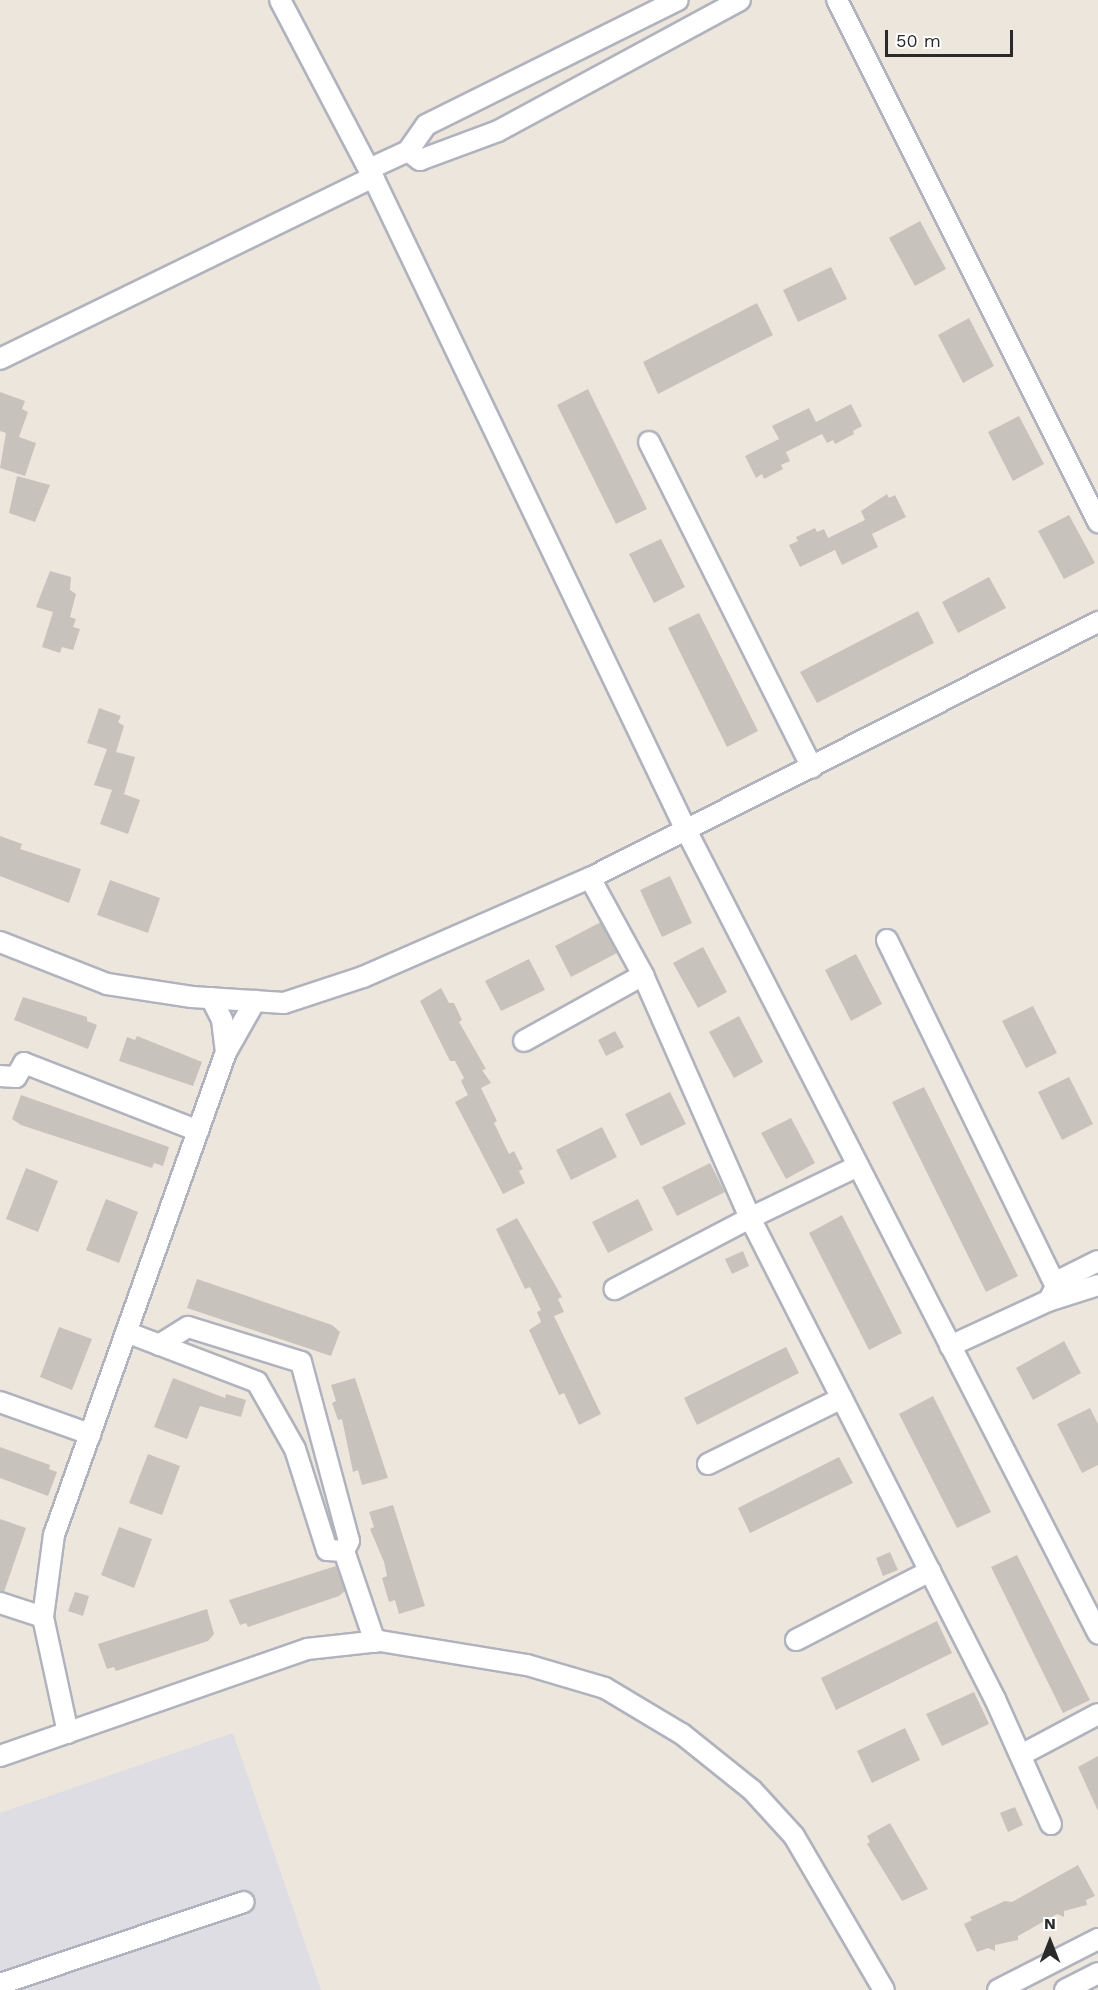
<!DOCTYPE html>
<html>
<head>
<meta charset="utf-8">
<style>
	body { margin:0 }
	#map { position:relative; width:1098px; height:1990px; overflow:hidden; background:#ece6dd; font-family:"Work Sans",sans-serif }
	div>[style] { position:absolute }
	.industrial>* { inset:0; background:#dfdde4 }
	.building>* { inset:0; background:#c7c3bc }
	.roads { filter:drop-shadow(2px 0 #b0b3bd) drop-shadow(-2px 0 #b0b3bd) drop-shadow(0 2px #b0b3bd) drop-shadow(0 -2px #b0b3bd) }
	.minor>* { height:20px; margin:-10px; padding:0 10px; transform-origin:10px; border-radius:10px; background:#fff }
	span { translate:-50% -50%; white-space:nowrap; text-align:center; line-height:1.15; -webkit-text-stroke:4.5px #fff; paint-order:stroke }
	.north { position:absolute; left:1020px; top:1912px; width:60px; height:60px; -webkit-text-stroke:4px #fff; paint-order:stroke; rotate:0deg; font-size:16px; font-weight:700; line-height:24px; text-align:center; color:#2a2a2a }
	.north::after { content:''; display:block; margin:auto; width:21px; height:27px; background:#2a2a2a; clip-path:polygon(50% 0,100% 100%,50% 72%,0 100%) }
	.scale { position:absolute; left:885px; top:30px; width:128px; height:27px; box-sizing:border-box; border:3px solid #2a2a2a; border-top:0; padding-left:8px; font-size:18px; line-height:21px; white-space:nowrap; color:#2a2a2a; -webkit-text-stroke:4px #fff; paint-order:stroke }
</style>
</head>
<body>
<div id="map">
	<div class="industrial">
		<i style="clip-path:polygon(233px 1733px,321px 1990px,0 1990px,0 1813px)"></i>
	</div>
	<div class="building">
		<i style="clip-path:polygon(920px 221px,946px 269px,915px 286px,889px 238px)"></i>
		<i style="clip-path:polygon(831px 267px,847px 299px,798px 322px,783px 290px)"></i>
		<i style="clip-path:polygon(757px 303px,773px 335px,658px 394px,643px 362px)"></i>
		<i style="clip-path:polygon(969px 318px,994px 366px,963px 383px,938px 335px)"></i>
		<i style="clip-path:polygon(588px 389px,647px 509px,616px 524px,557px 405px)"></i>
		<i style="clip-path:polygon(0 392px,25px 401px,22px 409px,28px 412px,19px 437px,36px 443px,25px 476px,0 468px,6px 433px,0 431px)"></i>
		<i style="clip-path:polygon(851px 404px,862px 426px,853px 431px,854px 434px,835px 444px,833px 440px,827px 443px,822px 434px,786px 452px,790px 461px,781px 465px,783px 469px,764px 479px,762px 474px,756px 478px,745px 456px,779px 439px,772px 426px,809px 408px,816px 422px)"></i>
		<i style="clip-path:polygon(1019px 416px,1044px 464px,1013px 481px,988px 432px)"></i>
		<i style="clip-path:polygon(17px 476px,50px 485px,35px 522px,9px 513px)"></i>
		<i style="clip-path:polygon(887px 494px,889px 498px,895px 495px,906px 517px,872px 534px,878px 547px,842px 565px,835px 550px,800px 567px,789px 545px,798px 541px,796px 537px,815px 528px,817px 532px,824px 529px,828px 538px,865px 520px,861px 511px)"></i>
		<i style="clip-path:polygon(1069px 515px,1095px 563px,1064px 579px,1038px 531px)"></i>
		<i style="clip-path:polygon(661px 539px,685px 587px,654px 603px,629px 554px)"></i>
		<i style="clip-path:polygon(50px 571px,71px 577px,70px 590px,76px 594px,70px 617px,76px 619px,73px 627px,80px 629px,73px 650px,62px 647px,60px 653px,42px 647px,53px 612px,36px 607px)"></i>
		<i style="clip-path:polygon(989px 577px,1006px 608px,958px 633px,942px 602px)"></i>
		<i style="clip-path:polygon(918px 611px,934px 643px,817px 703px,800px 672px)"></i>
		<i style="clip-path:polygon(699px 613px,758px 731px,727px 747px,668px 628px)"></i>
		<i style="clip-path:polygon(99px 708px,121px 716px,118px 722px,124px 726px,116px 752px,135px 757px,124px 794px,118px 792px,140px 800px,128px 834px,100px 824px,112px 790px,94px 785px,107px 749px,87px 743px)"></i>
		<i style="clip-path:polygon(0 836px,22px 844px,20px 849px,81px 869px,69px 903px,0 876px)"></i>
		<i style="clip-path:polygon(670px 876px,692px 923px,662px 937px,640px 890px)"></i>
		<i style="clip-path:polygon(110px 880px,160px 898px,148px 933px,97px 915px)"></i>
		<i style="clip-path:polygon(601px 922px,617px 953px,571px 977px,555px 946px)"></i>
		<i style="clip-path:polygon(703px 947px,727px 992px,698px 1008px,673px 963px)"></i>
		<i style="clip-path:polygon(856px 954px,882px 1004px,851px 1021px,825px 970px)"></i>
		<i style="clip-path:polygon(529px 959px,545px 990px,501px 1011px,485px 981px)"></i>
		<i style="clip-path:polygon(441px 988px,449px 1003px,454px 1003px,462px 1020px,459px 1022px,486px 1069px,482px 1070px,491px 1083px,481px 1088px,497px 1121px,494px 1123px,509px 1154px,514px 1151px,523px 1169px,519px 1171px,525px 1183px,503px 1194px,455px 1102px,468px 1095px,461px 1081px,464px 1078px,455px 1061px,450px 1061px,420px 1001px)"></i>
		<i style="clip-path:polygon(23px 997px,87px 1017px,87px 1021px,97px 1025px,88px 1049px,14px 1020px)"></i>
		<i style="clip-path:polygon(1033px 1006px,1057px 1053px,1026px 1068px,1002px 1021px)"></i>
		<i style="clip-path:polygon(739px 1016px,763px 1062px,734px 1078px,709px 1032px)"></i>
		<i style="clip-path:polygon(615px 1031px,624px 1047px,606px 1056px,598px 1040px)"></i>
		<i style="clip-path:polygon(137px 1036px,202px 1062px,193px 1086px,119px 1061px,127px 1037px,135px 1040px)"></i>
		<i style="clip-path:polygon(1069px 1077px,1093px 1124px,1062px 1140px,1038px 1092px)"></i>
		<i style="clip-path:polygon(924px 1087px,1018px 1276px,986px 1292px,892px 1102px)"></i>
		<i style="clip-path:polygon(670px 1092px,686px 1124px,641px 1146px,625px 1114px)"></i>
		<i style="clip-path:polygon(21px 1095px,169px 1147px,163px 1166px,154px 1163px,152px 1168px,21px 1125px,12px 1119px)"></i>
		<i style="clip-path:polygon(791px 1118px,815px 1163px,786px 1179px,761px 1133px)"></i>
		<i style="clip-path:polygon(602px 1127px,617px 1157px,571px 1180px,556px 1150px)"></i>
		<i style="clip-path:polygon(710px 1163px,725px 1192px,677px 1216px,662px 1187px)"></i>
		<i style="clip-path:polygon(26px 1168px,58px 1181px,38px 1232px,6px 1219px)"></i>
		<i style="clip-path:polygon(106px 1199px,138px 1212px,119px 1263px,86px 1250px)"></i>
		<i style="clip-path:polygon(638px 1199px,653px 1230px,608px 1253px,592px 1222px)"></i>
		<i style="clip-path:polygon(842px 1215px,902px 1333px,869px 1350px,809px 1233px)"></i>
		<i style="clip-path:polygon(517px 1218px,562px 1297px,558px 1299px,564px 1312px,554px 1316px,601px 1414px,579px 1425px,564px 1393px,559px 1395px,529px 1330px,541px 1322px,537px 1312px,541px 1310px,530px 1287px,525px 1289px,496px 1229px)"></i>
		<i style="clip-path:polygon(743px 1251px,749px 1266px,732px 1274px,725px 1259px)"></i>
		<i style="clip-path:polygon(197px 1279px,332px 1325px,340px 1332px,331px 1356px,187px 1308px)"></i>
		<i style="clip-path:polygon(59px 1327px,92px 1339px,72px 1390px,40px 1377px)"></i>
		<i style="clip-path:polygon(1064px 1341px,1081px 1373px,1033px 1400px,1016px 1368px)"></i>
		<i style="clip-path:polygon(786px 1347px,799px 1373px,697px 1425px,684px 1398px)"></i>
		<i style="clip-path:polygon(173px 1378px,225px 1398px,226px 1394px,246px 1400px,241px 1417px,200px 1406px,187px 1439px,154px 1427px)"></i>
		<i style="clip-path:polygon(355px 1378px,388px 1478px,362px 1485px,358px 1470px,353px 1472px,342px 1419px,338px 1420px,332px 1403px,336px 1401px,331px 1385px)"></i>
		<i style="clip-path:polygon(933px 1396px,991px 1512px,957px 1528px,899px 1414px)"></i>
		<i style="clip-path:polygon(1090px 1408px,1098px 1424px,1098px 1465px,1082px 1473px,1057px 1424px)"></i>
		<i style="clip-path:polygon(0 1447px,50px 1465px,49px 1469px,57px 1472px,48px 1496px,0 1478px)"></i>
		<i style="clip-path:polygon(148px 1454px,180px 1466px,162px 1515px,129px 1503px)"></i>
		<i style="clip-path:polygon(839px 1457px,853px 1483px,750px 1533px,738px 1508px)"></i>
		<i style="clip-path:polygon(393px 1505px,425px 1606px,399px 1614px,395px 1600px,389px 1602px,382px 1578px,387px 1576px,384px 1562px,370px 1529px,374px 1527px,369px 1512px)"></i>
		<i style="clip-path:polygon(0 1519px,26px 1528px,4px 1592px,0 1591px)"></i>
		<i style="clip-path:polygon(119px 1527px,152px 1539px,134px 1588px,101px 1575px)"></i>
		<i style="clip-path:polygon(890px 1552px,898px 1570px,883px 1576px,876px 1558px)"></i>
		<i style="clip-path:polygon(1017px 1555px,1090px 1700px,1063px 1713px,991px 1567px)"></i>
		<i style="clip-path:polygon(336px 1566px,345px 1591px,339px 1596px,248px 1627px,246px 1623px,240px 1625px,229px 1600px)"></i>
		<i style="clip-path:polygon(75px 1592px,89px 1596px,83px 1616px,68px 1611px)"></i>
		<i style="clip-path:polygon(207px 1609px,214px 1634px,208px 1641px,116px 1671px,114px 1667px,107px 1669px,98px 1644px)"></i>
		<i style="clip-path:polygon(937px 1621px,952px 1653px,836px 1710px,821px 1678px)"></i>
		<i style="clip-path:polygon(974px 1692px,989px 1724px,942px 1746px,926px 1714px)"></i>
		<i style="clip-path:polygon(905px 1728px,920px 1760px,872px 1783px,857px 1751px)"></i>
		<i style="clip-path:polygon(1098px 1756px,1098px 1811px,1078px 1767px)"></i>
		<i style="clip-path:polygon(1015px 1807px,1023px 1825px,1008px 1832px,1000px 1813px)"></i>
		<i style="clip-path:polygon(890px 1823px,928px 1889px,902px 1901px,867px 1844px,870px 1842px,867px 1836px)"></i>
		<i style="clip-path:polygon(1078px 1865px,1095px 1896px,1086px 1900px,1087px 1905px,1064px 1911px,1064px 1917px,1057px 1914px,1018px 1936px,1018px 1940px,995px 1945px,995px 1951px,988px 1948px,977px 1952px,964px 1924px,972px 1920px,970px 1917px,1005px 1901px,1012px 1902px)"></i>
	</div>
	<div class="roads">
		<div class="minor">
			<i style="left:280px;top:0;width:200px;rotate:62.3deg"></i>
			<i style="left:373px;top:177px;width:724px;rotate:64.39deg"></i>
			<i style="left:686px;top:830px;width:903px;rotate:62.84deg"></i>
			<i style="left:837px;top:0;width:584px;rotate:63.43deg"></i>
			<i style="left:408px;top:151px;width:15px;rotate:37deg"></i>
			<i style="left:420px;top:160px;width:83px;rotate:-20.4deg"></i>
			<i style="left:498px;top:131px;width:275px;rotate:-28.4deg"></i>
			<i style="left:369px;top:169px;width:43px;rotate:-24.8deg"></i>
			<i style="left:408px;top:151px;width:32px;rotate:-55deg"></i>
			<i style="left:426px;top:125px;width:281px;rotate:-26.4deg"></i>
			<i style="left:0;top:359px;width:415px;rotate:-26deg"></i>
			<i style="left:649px;top:442px;width:364px;rotate:63.4deg"></i>
			<i style="left:590px;top:878px;width:111px;rotate:61.3deg"></i>
			<i style="left:887px;top:940px;width:386px;rotate:64deg"></i>
			<i style="left:0;top:942px;width:115px;rotate:21.4deg"></i>
			<i style="left:107px;top:984px;width:86px;rotate:8.7deg"></i>
			<i style="left:192px;top:997px;width:92px;rotate:3.7deg"></i>
			<i style="left:284px;top:1003px;width:83px;rotate:-18.2deg"></i>
			<i style="left:363px;top:977px;width:248px;rotate:-23.6deg"></i>
			<i style="left:590px;top:878px;width:569px;rotate:-26.75deg"></i>
			<i style="left:211px;top:998px;width:25px;rotate:63deg"></i>
			<i style="left:222px;top:1020px;width:32px;rotate:83deg"></i>
			<i style="left:524px;top:1041px;width:136px;rotate:-29deg"></i>
			<i style="left:643px;top:975px;width:266px;rotate:66.2deg"></i>
			<i style="left:750px;top:1218px;width:153px;rotate:152.3deg"></i>
			<i style="left:0;top:1076px;width:16px;rotate:4deg"></i>
			<i style="left:16px;top:1077px;width:16px;rotate:-60deg"></i>
			<i style="left:24px;top:1063px;width:187px;rotate:21.3deg"></i>
			<i style="left:858px;top:1166px;width:120px;rotate:154.3deg"></i>
			<i style="left:750px;top:1218px;width:540px;rotate:63.01deg"></i>
			<i style="left:995px;top:1699px;width:137px;rotate:65.9deg"></i>
			<i style="left:1051px;top:1296px;width:18px;rotate:-61deg"></i>
			<i style="left:1060px;top:1280px;width:42px;rotate:-26.6deg"></i>
			<i style="left:126px;top:1332px;width:140px;rotate:20.9deg"></i>
			<i style="left:257px;top:1382px;width:77px;rotate:60.4deg"></i>
			<i style="left:295px;top:1449px;width:106px;rotate:72.4deg"></i>
			<i style="left:327px;top:1550px;width:17px;rotate:3deg"></i>
			<i style="left:159px;top:1345px;width:34px;rotate:-32deg"></i>
			<i style="left:188px;top:1327px;width:118px;rotate:17.2deg"></i>
			<i style="left:301px;top:1362px;width:185px;rotate:75deg"></i>
			<i style="left:349px;top:1541px;width:11px;rotate:117deg"></i>
			<i style="left:344px;top:1551px;width:96px;rotate:71.2deg"></i>
			<i style="left:950px;top:1346px;width:108px;rotate:-24.7deg"></i>
			<i style="left:1048px;top:1301px;width:52px;rotate:-17.7deg"></i>
			<i style="left:0;top:1402px;width:96px;rotate:19.6deg"></i>
			<i style="left:708px;top:1464px;width:149px;rotate:-26.2deg"></i>
			<i style="left:0;top:1603px;width:45px;rotate:18deg"></i>
			<i style="left:796px;top:1640px;width:151px;rotate:-27.2deg"></i>
			<i style="left:68px;top:1733px;width:119px;rotate:-102.2deg"></i>
			<i style="left:43px;top:1617px;width:83px;rotate:-82.4deg"></i>
			<i style="left:54px;top:1535px;width:513px;rotate:-70.4deg"></i>
			<i style="left:226px;top:1052px;width:59px;rotate:-60.4deg"></i>
			<i style="left:1021px;top:1755px;width:87px;rotate:-28deg"></i>
			<i style="left:0;top:1756px;width:325px;rotate:-19.2deg"></i>
			<i style="left:307px;top:1649px;width:73px;rotate:-6.3deg"></i>
			<i style="left:380px;top:1641px;width:149px;rotate:9.3deg"></i>
			<i style="left:527px;top:1665px;width:81px;rotate:16.4deg"></i>
			<i style="left:605px;top:1688px;width:90px;rotate:30.9deg"></i>
			<i style="left:682px;top:1734px;width:90px;rotate:38.7deg"></i>
			<i style="left:752px;top:1790px;width:62px;rotate:47.6deg"></i>
			<i style="left:794px;top:1836px;width:178px;rotate:59.7deg"></i>
			<i style="left:0;top:1984px;width:257px;rotate:-18.6deg"></i>
			<i style="left:998px;top:1990px;width:112px;rotate:-27deg"></i>
			<i style="left:1065px;top:1990px;width:37px;rotate:-27deg"></i>
		</div>
	</div>
	<div class="north">N</div>
	<div class="scale">50 m</div>
</div>
</body>
</html>
